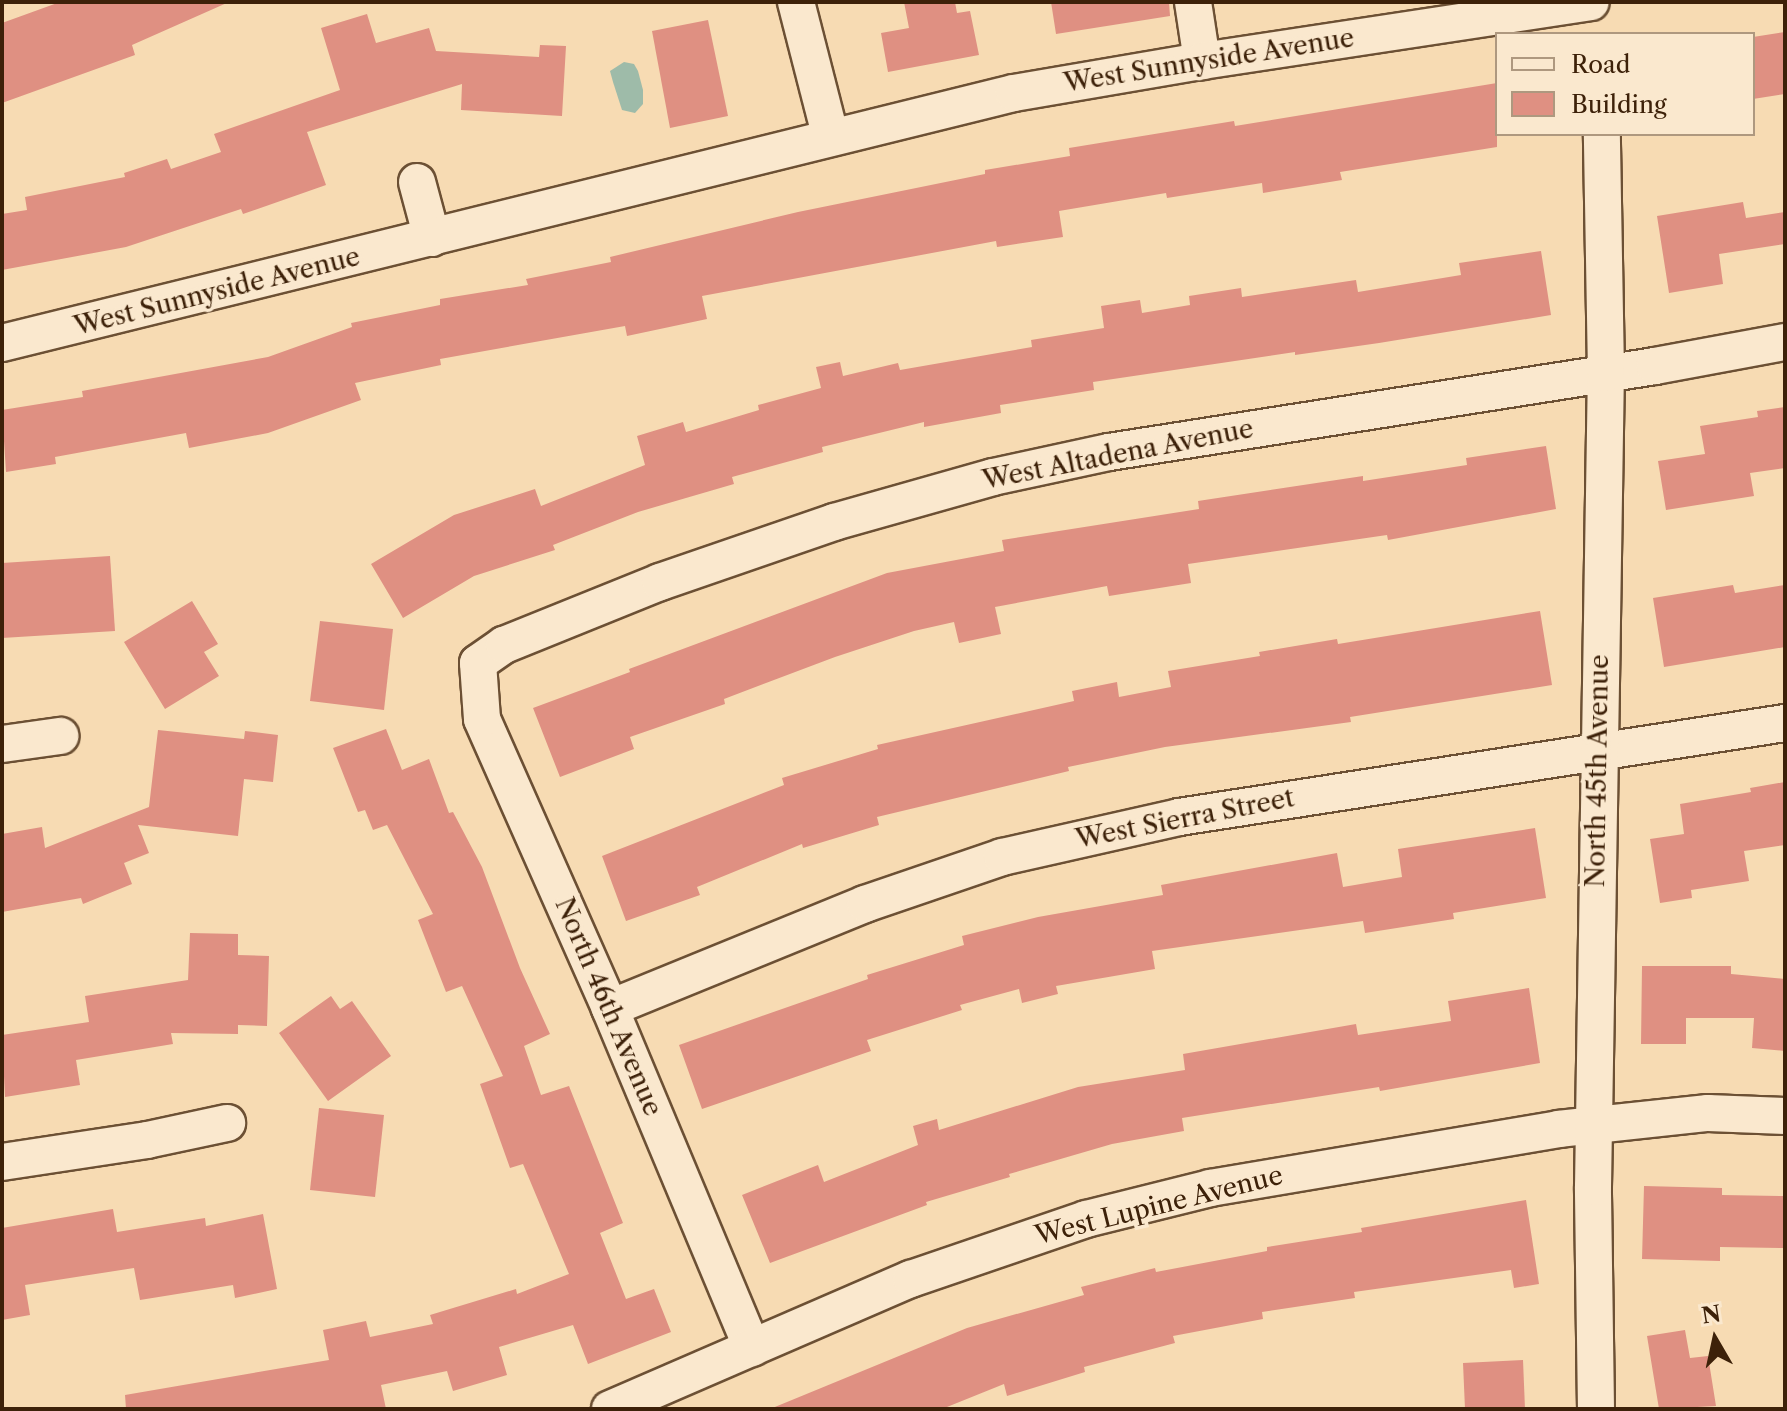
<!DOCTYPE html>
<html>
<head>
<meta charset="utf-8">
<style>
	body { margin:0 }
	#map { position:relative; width:1787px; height:1411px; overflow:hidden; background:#f7dbb3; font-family:"Libre Caslon Text",serif }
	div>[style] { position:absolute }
	.water>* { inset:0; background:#9ebba9 }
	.building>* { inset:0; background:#df9082 }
	.roads { filter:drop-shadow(2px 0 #6c5034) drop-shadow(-2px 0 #6c5034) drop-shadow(0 2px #6c5034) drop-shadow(0 -2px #6c5034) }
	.minor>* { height:36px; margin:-18px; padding:0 18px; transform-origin:18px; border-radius:18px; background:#fae8ce }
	span { translate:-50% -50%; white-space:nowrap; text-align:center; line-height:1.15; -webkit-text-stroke:7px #fae8ce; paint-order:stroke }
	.street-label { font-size:26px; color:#3d2109 }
	.frame { position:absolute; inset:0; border:4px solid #3d2109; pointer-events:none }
	.legend { position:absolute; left:1495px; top:32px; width:260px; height:104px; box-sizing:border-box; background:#fae8ce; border:2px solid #ae987f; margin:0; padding:10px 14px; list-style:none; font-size:24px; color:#3d2109 }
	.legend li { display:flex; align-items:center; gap:16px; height:40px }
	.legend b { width:40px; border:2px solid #ae987f }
	.north { position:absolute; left:1675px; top:1299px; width:80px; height:80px; -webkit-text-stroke:6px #fae8ce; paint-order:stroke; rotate:351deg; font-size:22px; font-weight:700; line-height:32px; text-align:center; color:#3d2109 }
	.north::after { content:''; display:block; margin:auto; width:28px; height:36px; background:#3d2109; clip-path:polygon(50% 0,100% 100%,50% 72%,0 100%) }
</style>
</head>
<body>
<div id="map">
	<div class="water">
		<i style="clip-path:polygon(624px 62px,634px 64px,638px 71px,643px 90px,643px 104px,635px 113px,622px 110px,613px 82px,610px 71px)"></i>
	</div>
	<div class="building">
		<i style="clip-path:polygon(60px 2px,229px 2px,132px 45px,135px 55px,2px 103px,2px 23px)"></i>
		<i style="clip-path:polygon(904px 2px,955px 2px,957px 13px,970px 11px,979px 55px,888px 72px,881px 33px,909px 28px)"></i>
		<i style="clip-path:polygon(1051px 2px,1169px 2px,1170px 16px,1056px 34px)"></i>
		<i style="clip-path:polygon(367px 14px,376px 43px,429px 28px,436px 51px,539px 57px,540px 45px,566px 46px,562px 116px,461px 110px,462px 84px,307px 132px,326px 185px,243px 214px,241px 209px,126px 247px,2px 270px,2px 214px,27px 210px,25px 197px,125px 177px,124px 173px,167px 159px,171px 169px,221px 152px,214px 134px,340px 90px,321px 28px)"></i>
		<i style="clip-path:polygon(708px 20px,728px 116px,670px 128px,652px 31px)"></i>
		<i style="clip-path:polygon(1785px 32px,1785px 94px,1753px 99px,1753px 37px)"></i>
		<i style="clip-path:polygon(1497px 83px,1497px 147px,1340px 172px,1342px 180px,1263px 193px,1262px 183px,1167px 198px,1166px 193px,1059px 211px,1063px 237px,997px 247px,996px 241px,702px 296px,707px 319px,627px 336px,625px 326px,440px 359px,441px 365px,355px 383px,361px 400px,268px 433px,189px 448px,186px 433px,55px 457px,56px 464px,6px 472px,2px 410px,83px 397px,82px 391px,268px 357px,352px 327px,351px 323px,440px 305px,440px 299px,528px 285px,526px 279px,611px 262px,610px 257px,798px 212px,985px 174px,985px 170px,1070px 156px,1069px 148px,1234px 121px,1235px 126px)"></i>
		<i style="clip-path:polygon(1743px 202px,1746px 218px,1785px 212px,1785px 244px,1719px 254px,1723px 284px,1669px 293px,1657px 216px)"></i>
		<i style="clip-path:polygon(1541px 251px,1551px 315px,1379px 343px,1295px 355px,1295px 352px,1093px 382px,1094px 390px,1000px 405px,1001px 413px,924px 427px,924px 422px,822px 447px,823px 452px,732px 477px,734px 484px,638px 512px,553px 545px,555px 550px,474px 576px,403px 618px,371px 564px,454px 515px,535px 489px,541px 506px,645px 465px,637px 436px,683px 422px,686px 432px,759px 410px,758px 405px,821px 388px,816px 367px,840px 362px,843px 376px,898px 363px,900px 370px,1032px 347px,1031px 340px,1104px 328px,1101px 306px,1140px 300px,1142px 313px,1190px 305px,1189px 296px,1241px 288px,1242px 297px,1356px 280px,1358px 292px,1461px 275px,1459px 263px)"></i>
		<i style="clip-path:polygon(1785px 407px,1785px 468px,1750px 473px,1754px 496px,1666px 510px,1658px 461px,1705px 454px,1700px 426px,1758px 417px,1757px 411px)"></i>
		<i style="clip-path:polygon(1546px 446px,1556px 509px,1388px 540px,1387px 535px,1188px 564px,1191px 583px,1109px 596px,1107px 586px,995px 607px,1001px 634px,959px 643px,954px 622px,914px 631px,835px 657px,724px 699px,725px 704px,630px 737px,634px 749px,560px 777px,533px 708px,630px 672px,629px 669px,887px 573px,1004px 551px,1002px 540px,1199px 509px,1198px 501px,1363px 476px,1363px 481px,1467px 465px,1466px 458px)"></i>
		<i style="clip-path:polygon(110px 556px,115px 631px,2px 638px,2px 563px)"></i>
		<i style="clip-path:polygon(1733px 585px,1735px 593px,1785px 585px,1785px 647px,1664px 667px,1653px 598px)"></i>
		<i style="clip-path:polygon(192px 601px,218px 644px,204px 652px,219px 676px,165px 709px,124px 642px)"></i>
		<i style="clip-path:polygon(1540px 611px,1552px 685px,1350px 717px,1351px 722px,1165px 747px,1068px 767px,1069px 771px,877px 817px,879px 825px,803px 848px,802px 844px,697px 887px,700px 895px,626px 921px,602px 856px,784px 785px,782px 778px,878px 749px,877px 745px,1074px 701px,1072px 691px,1117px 682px,1119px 697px,1171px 687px,1168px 671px,1260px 656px,1259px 652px,1337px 639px,1338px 644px)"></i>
		<i style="clip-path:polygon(320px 621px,393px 629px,384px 710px,310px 701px)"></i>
		<i style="clip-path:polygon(386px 729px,402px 770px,429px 759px,449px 813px,453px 812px,482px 867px,520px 968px,550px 1034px,524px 1046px,541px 1095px,569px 1086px,623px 1223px,600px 1233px,626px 1299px,654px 1289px,671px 1332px,588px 1364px,573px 1325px,499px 1347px,507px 1375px,453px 1391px,447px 1371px,381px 1385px,386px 1409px,126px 1409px,125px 1395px,329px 1360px,323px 1330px,366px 1321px,370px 1337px,433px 1324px,430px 1315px,516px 1289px,517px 1294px,569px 1274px,523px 1164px,510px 1168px,480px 1084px,503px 1076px,462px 986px,446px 992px,418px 920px,433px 914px,387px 825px,373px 830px,365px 810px,358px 812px,333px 748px)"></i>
		<i style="clip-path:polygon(158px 730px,244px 739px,245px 731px,278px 735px,273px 782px,244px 779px,238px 836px,138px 825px,149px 853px,124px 863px,132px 884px,83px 904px,81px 898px,2px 912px,2px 834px,42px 827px,45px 848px,149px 807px)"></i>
		<i style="clip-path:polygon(1785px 782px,1785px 845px,1744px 851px,1749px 881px,1691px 890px,1692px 898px,1660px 903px,1650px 839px,1684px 834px,1680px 804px,1751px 792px,1750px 788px)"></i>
		<i style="clip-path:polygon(1535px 828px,1546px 898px,1453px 913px,1454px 919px,1365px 933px,1363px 921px,1152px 951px,1155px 969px,1056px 986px,1058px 994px,1022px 1003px,1019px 989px,960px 1005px,962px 1010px,867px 1040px,871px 1051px,702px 1109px,679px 1045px,868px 979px,867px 975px,964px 945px,962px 936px,1038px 917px,1163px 895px,1161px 885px,1337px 853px,1343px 887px,1402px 877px,1398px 849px)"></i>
		<i style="clip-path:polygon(190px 933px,238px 934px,238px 955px,269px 956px,267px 1026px,238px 1025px,238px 1034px,171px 1033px,173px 1044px,76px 1060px,80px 1085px,5px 1097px,2px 1035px,89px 1022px,85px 996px,188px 980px)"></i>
		<i style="clip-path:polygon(1642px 966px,1731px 966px,1731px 974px,1785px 979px,1785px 1051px,1752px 1048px,1754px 1018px,1686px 1018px,1686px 1044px,1641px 1044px)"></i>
		<i style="clip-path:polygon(1529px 988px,1540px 1063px,1380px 1091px,1379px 1087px,1182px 1118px,1184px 1131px,1112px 1144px,1009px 1174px,1010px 1177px,926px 1202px,927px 1205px,770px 1263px,742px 1195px,818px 1165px,824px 1182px,918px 1145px,913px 1126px,937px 1119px,939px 1130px,1078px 1087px,1185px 1070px,1183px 1054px,1356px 1024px,1358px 1035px,1451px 1021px,1448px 1001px)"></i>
		<i style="clip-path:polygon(331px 996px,340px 1009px,352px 1001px,391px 1056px,328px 1101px,279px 1033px)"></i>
		<i style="clip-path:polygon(319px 1108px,384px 1115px,375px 1197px,310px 1190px)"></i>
		<i style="clip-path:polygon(1644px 1186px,1722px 1188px,1722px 1195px,1785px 1196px,1785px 1248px,1720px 1247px,1720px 1261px,1642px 1259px)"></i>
		<i style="clip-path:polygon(1526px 1200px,1539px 1284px,1514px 1288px,1511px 1270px,1354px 1292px,1355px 1298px,1262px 1312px,1263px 1319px,1173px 1336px,1175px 1343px,1084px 1367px,1085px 1372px,1007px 1396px,1004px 1384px,942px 1409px,770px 1409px,967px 1328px,1084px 1295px,1081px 1287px,1155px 1268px,1156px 1272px,1267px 1251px,1267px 1247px,1362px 1232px,1361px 1228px)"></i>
		<i style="clip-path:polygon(113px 1209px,117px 1232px,205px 1218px,206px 1226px,263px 1214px,277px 1289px,235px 1298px,233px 1285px,140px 1300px,134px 1268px,25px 1285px,30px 1315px,2px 1320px,2px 1228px)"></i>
		<i style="clip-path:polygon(1685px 1330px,1690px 1358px,1708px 1356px,1716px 1406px,1659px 1409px,1647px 1336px)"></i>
		<i style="clip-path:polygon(1523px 1360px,1525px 1409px,1465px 1409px,1463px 1363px)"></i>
	</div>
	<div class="roads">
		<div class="minor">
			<i style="left:796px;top:2px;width:140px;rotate:75.6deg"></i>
			<i style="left:1193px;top:2px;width:60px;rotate:81.3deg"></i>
			<i style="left:417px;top:182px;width:58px;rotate:75deg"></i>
			<i style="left:2px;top:343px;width:1042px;rotate:-13.88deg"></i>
			<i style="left:1014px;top:93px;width:191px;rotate:-9.7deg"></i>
			<i style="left:1202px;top:61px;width:393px;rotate:-8.6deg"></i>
			<i style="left:2px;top:744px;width:59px;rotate:-7.9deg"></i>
			<i style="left:610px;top:1008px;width:275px;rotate:-22.2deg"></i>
			<i style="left:865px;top:904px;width:145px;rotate:-18.9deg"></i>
			<i style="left:1002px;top:857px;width:181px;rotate:-12.7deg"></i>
			<i style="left:1179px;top:817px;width:613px;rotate:-8.82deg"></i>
			<i style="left:2px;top:1162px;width:147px;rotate:-8.6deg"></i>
			<i style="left:147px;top:1140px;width:82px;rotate:-12deg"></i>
			<i style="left:752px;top:1348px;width:368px;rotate:-112.7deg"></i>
			<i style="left:610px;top:1008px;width:316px;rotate:-113.9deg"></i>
			<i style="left:482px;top:719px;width:56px;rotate:-94.1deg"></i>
			<i style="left:478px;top:663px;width:32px;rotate:-35deg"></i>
			<i style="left:504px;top:645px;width:168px;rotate:-22deg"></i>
			<i style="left:660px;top:582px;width:184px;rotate:-19deg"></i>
			<i style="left:834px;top:522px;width:165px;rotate:-15.8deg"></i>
			<i style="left:993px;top:477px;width:119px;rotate:-12.2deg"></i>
			<i style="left:1109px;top:452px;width:553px;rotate:-8.95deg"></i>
			<i style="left:1655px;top:366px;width:132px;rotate:-10.5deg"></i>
			<i style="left:610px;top:1409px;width:328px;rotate:-23.4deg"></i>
			<i style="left:911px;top:1279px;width:185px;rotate:-18.9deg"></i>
			<i style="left:1086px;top:1219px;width:128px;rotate:-14deg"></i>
			<i style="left:1210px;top:1188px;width:353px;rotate:-9.6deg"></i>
			<i style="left:1558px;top:1129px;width:151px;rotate:-6.1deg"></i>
			<i style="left:1708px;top:1113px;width:77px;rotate:2.2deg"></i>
			<i style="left:1596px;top:1409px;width:222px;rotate:-90.8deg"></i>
			<i style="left:1593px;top:1187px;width:814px;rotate:-89.09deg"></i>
			<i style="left:1606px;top:373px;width:239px;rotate:-91deg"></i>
		</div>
	</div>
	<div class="street-label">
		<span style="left:1209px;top:61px;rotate:-9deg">West Sunnyside Avenue</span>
		<span style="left:217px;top:292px;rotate:-14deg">West Sunnyside Avenue</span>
		<span style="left:1118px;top:455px;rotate:-11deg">West Altadena Avenue</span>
		<span style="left:1598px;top:771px;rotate:-89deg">North 45th Avenue</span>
		<span style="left:1185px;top:819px;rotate:-11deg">West Sierra Street</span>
		<span style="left:608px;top:1007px;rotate:67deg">North 46th Avenue</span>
		<span style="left:1159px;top:1206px;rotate:-14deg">West Lupine Avenue</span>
	</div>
	<div class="frame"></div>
	<ul class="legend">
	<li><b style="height:10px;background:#fae8ce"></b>Road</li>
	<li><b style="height:22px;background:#df9082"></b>Building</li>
	</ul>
	<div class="north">N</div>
</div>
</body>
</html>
